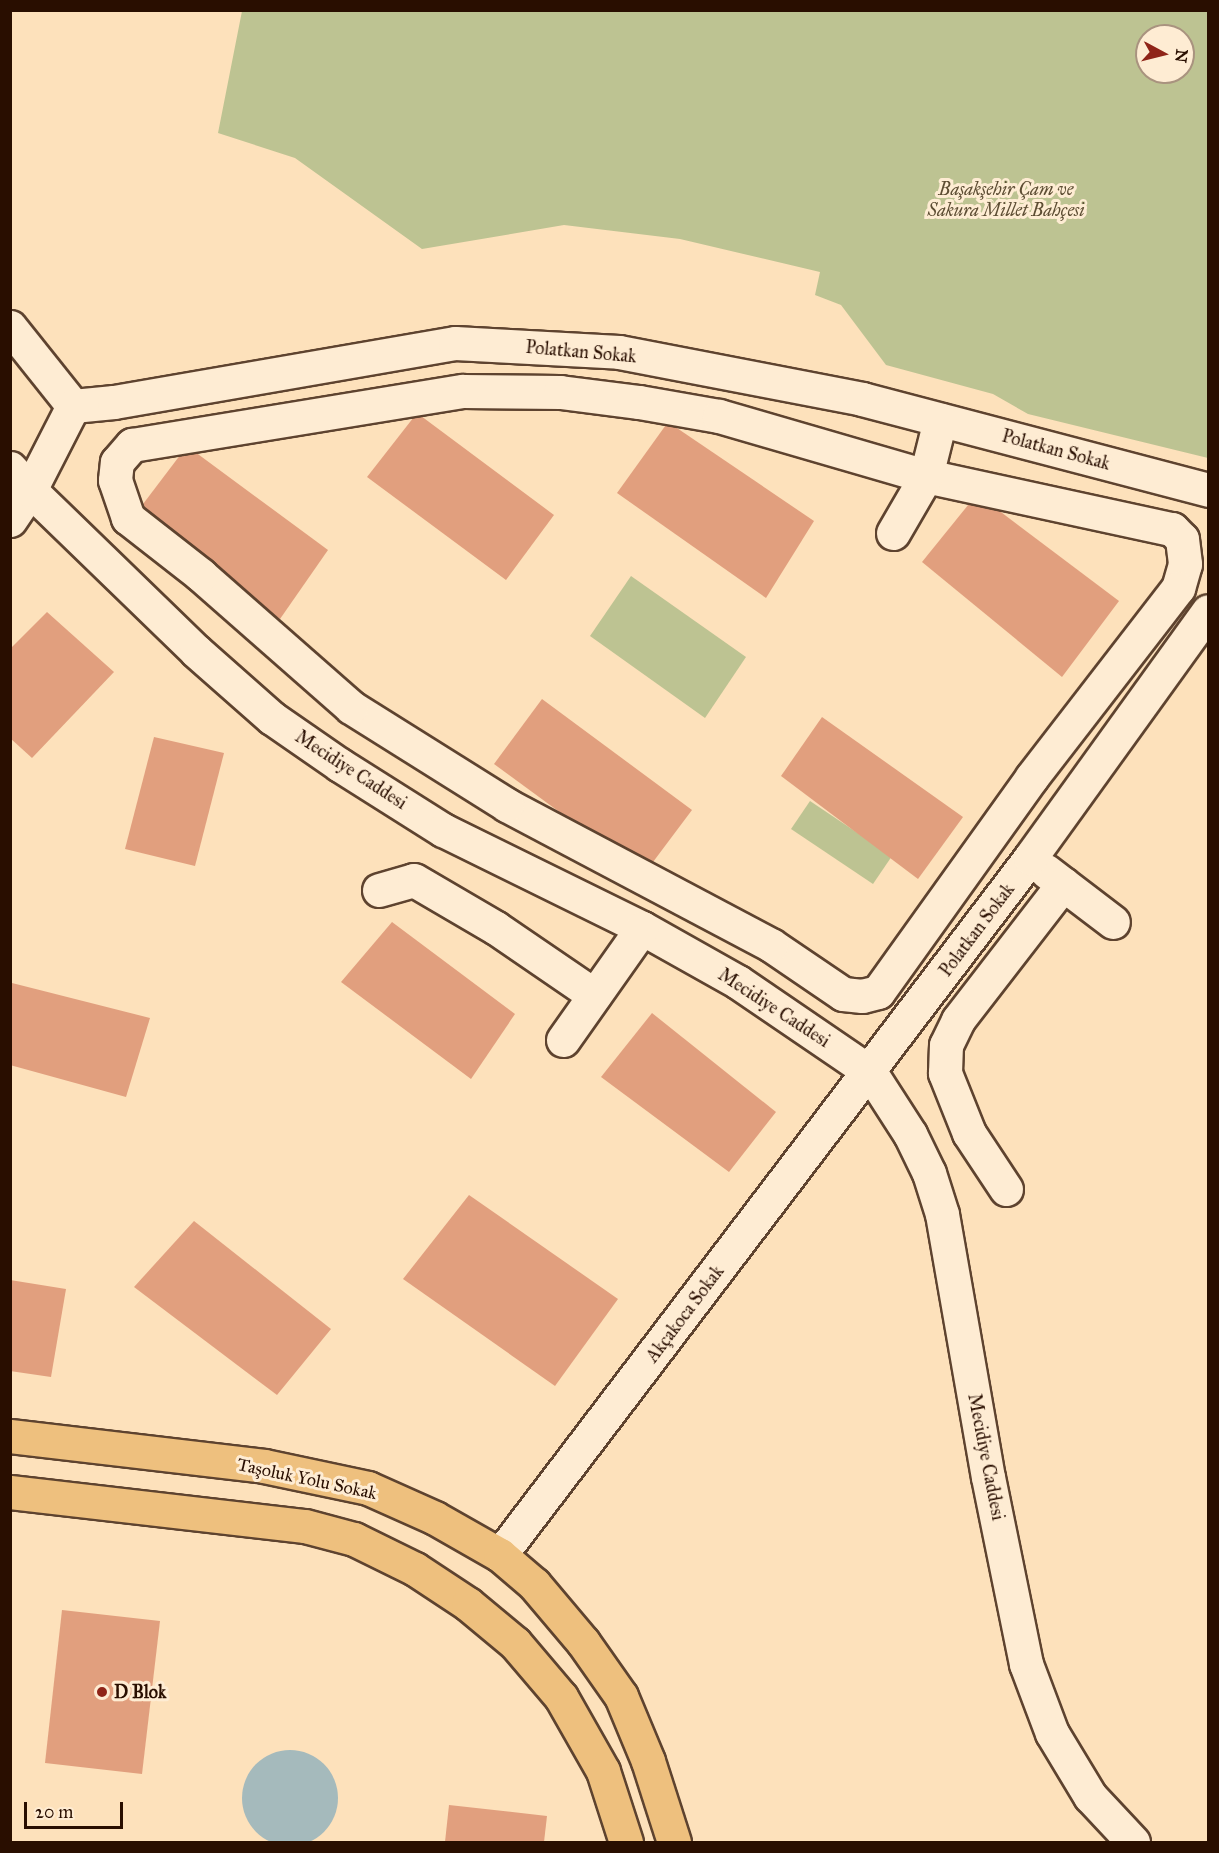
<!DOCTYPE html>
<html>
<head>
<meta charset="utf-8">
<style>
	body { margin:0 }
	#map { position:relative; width:1219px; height:1853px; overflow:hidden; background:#fde1bb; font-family:"IM FELL Great Primer",serif }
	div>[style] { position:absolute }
	.green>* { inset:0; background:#bdc392 }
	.water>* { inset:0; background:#a5babc }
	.round { border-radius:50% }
	.building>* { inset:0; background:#e19f7e }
	.roads { filter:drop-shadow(2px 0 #5e432f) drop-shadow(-2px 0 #5e432f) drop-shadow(0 2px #5e432f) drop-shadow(0 -2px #5e432f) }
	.minor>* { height:33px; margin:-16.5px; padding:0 16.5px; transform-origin:16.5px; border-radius:16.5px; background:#feecd3 }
	.major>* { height:33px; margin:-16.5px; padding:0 16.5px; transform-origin:16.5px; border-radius:16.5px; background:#eec07e }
	.dots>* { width:16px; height:16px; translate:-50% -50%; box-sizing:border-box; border:3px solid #feecd3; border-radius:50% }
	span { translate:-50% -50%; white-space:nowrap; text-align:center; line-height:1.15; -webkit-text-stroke:6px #feecd3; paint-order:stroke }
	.park-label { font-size:18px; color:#5d4d33; font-style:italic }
	.street-label { font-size:18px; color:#290e00 }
	.poi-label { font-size:18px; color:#290e00; font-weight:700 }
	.left { translate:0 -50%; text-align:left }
	.frame { position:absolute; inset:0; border:12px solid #290e00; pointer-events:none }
	.north { position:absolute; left:1135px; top:24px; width:60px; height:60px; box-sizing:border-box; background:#feecd3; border:2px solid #a9937f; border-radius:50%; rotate:97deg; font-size:16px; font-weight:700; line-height:24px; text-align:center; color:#290e00 }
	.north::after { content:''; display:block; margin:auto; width:21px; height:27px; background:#8f2418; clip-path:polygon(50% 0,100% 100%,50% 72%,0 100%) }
	.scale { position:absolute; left:24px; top:1802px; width:99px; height:27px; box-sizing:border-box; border:3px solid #290e00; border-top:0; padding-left:8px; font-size:18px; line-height:21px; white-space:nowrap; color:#290e00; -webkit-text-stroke:4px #feecd3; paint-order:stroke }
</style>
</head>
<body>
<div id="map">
	<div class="green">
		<i style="clip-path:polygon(evenodd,242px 11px,1208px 11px,1208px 458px,1028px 414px,993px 394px,886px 365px,841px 305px,815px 295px,820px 272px,680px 239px,564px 225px,422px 249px,295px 158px,218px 133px,242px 11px,1147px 36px,1183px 36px,1183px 72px,1147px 72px,1147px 36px)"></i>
		<i style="clip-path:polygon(631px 576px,746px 657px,705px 718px,590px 636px)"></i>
		<i style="clip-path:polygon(810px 801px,892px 856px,873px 884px,791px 829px)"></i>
	</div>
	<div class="water">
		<i class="round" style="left:242px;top:1750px;width:96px;height:96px"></i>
	</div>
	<div class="building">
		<i style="clip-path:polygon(417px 413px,554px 515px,506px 580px,367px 477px)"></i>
		<i style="clip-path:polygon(668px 422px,814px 521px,766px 598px,617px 493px)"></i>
		<i style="clip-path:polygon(187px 446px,328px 550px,280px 619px,137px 512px)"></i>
		<i style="clip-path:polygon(977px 494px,1119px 601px,1062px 677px,922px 562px)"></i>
		<i style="clip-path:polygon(47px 612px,114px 672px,32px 758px,10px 738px,10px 649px)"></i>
		<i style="clip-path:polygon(542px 699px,692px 810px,644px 874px,494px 764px)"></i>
		<i style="clip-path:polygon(822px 717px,963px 817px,918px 879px,781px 776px)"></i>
		<i style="clip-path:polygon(154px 737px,224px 753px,195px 866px,125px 849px)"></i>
		<i style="clip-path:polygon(392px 922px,515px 1014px,471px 1079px,341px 982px)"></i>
		<i style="clip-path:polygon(12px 983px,150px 1018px,126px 1097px,10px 1065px)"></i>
		<i style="clip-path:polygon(652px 1013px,776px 1112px,729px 1172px,601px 1077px)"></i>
		<i style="clip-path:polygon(469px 1195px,618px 1299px,555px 1386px,403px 1279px)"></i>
		<i style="clip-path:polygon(194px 1221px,331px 1329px,277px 1395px,134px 1287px)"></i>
		<i style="clip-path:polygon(10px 1280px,66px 1289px,51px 1377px,10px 1371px)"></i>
		<i style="clip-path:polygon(62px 1610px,160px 1621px,142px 1774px,45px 1763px)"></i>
		<i style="clip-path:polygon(449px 1805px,547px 1816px,544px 1842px,445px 1842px)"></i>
	</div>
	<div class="roads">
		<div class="minor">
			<i style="left:10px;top:327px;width:101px;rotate:51.4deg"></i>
			<i style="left:463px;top:391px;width:97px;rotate:0.6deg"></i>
			<i style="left:560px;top:392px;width:80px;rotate:7.2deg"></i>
			<i style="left:639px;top:402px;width:81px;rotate:9.9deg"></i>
			<i style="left:719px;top:416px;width:216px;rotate:16.2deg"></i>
			<i style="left:926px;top:476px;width:252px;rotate:12.2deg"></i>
			<i style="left:1172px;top:529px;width:14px;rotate:45deg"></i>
			<i style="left:1182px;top:539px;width:25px;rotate:83deg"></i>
			<i style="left:1185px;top:564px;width:25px;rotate:106deg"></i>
			<i style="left:1178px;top:588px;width:239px;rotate:127.7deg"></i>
			<i style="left:1032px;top:777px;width:264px;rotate:125.6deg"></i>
			<i style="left:878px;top:992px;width:16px;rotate:166deg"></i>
			<i style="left:862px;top:996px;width:19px;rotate:-174deg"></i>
			<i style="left:843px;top:994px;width:87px;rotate:-145.8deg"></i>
			<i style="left:771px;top:945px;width:299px;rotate:-152.1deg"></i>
			<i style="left:507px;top:805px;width:184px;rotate:-147.9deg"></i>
			<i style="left:351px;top:707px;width:200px;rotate:-138.7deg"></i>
			<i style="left:201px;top:575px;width:93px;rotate:-142deg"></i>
			<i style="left:128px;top:518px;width:40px;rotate:-108.9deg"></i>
			<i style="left:115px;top:480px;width:18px;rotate:-84deg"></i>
			<i style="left:117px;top:462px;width:23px;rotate:-49deg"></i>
			<i style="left:132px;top:445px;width:335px;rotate:-9.3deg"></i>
			<i style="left:10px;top:468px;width:30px;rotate:48deg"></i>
			<i style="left:30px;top:490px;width:231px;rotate:44.1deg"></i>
			<i style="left:196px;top:651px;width:101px;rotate:41.4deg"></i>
			<i style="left:272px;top:718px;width:83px;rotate:34.7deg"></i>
			<i style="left:340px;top:765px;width:122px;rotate:32.3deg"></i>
			<i style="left:443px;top:830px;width:222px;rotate:26.2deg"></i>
			<i style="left:642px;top:928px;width:110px;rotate:29.4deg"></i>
			<i style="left:738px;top:982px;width:160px;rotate:34.3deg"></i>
			<i style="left:870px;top:1072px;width:74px;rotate:57.2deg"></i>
			<i style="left:910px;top:1134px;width:43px;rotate:64deg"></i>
			<i style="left:929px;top:1173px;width:43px;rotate:72.4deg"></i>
			<i style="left:942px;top:1214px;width:267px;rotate:80.1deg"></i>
			<i style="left:988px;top:1477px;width:191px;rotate:78.5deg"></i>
			<i style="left:1026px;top:1664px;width:74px;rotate:69.4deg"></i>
			<i style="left:1052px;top:1733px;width:74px;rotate:58.9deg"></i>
			<i style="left:1090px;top:1796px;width:63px;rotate:46.9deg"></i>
			<i style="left:10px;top:520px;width:36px;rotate:-56deg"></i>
			<i style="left:30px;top:490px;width:94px;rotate:-62.9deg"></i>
			<i style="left:73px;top:406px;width:41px;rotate:-5.6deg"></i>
			<i style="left:114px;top:402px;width:346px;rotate:-9.8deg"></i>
			<i style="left:455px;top:343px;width:164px;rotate:3.1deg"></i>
			<i style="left:619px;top:352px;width:248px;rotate:10.9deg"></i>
			<i style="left:862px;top:399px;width:358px;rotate:14.7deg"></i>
			<i style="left:893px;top:533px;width:66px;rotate:-59.9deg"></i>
			<i style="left:926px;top:476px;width:58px;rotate:-76deg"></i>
			<i style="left:1046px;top:871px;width:84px;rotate:37.3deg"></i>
			<i style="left:379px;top:890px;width:36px;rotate:-16deg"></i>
			<i style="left:414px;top:880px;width:95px;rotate:30.3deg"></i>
			<i style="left:496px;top:928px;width:119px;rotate:34.4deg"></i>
			<i style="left:563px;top:1040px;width:137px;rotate:-54.8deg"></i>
			<i style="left:1006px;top:1189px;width:67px;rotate:-123.5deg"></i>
			<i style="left:969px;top:1133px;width:65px;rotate:-111.8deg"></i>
			<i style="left:945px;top:1073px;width:28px;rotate:-88deg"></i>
			<i style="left:946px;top:1045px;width:28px;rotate:-64deg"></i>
			<i style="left:958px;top:1020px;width:172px;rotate:-52.3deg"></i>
			<i style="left:500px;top:1555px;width:876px;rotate:-52.75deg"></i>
			<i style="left:1030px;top:858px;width:304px;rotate:-54.2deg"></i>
		</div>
		<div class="major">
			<i style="left:10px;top:1436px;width:256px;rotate:6.7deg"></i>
			<i style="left:264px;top:1466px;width:106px;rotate:11.9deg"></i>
			<i style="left:368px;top:1488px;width:73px;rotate:24.1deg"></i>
			<i style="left:435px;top:1518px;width:75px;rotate:29.6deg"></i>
			<i style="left:500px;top:1555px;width:45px;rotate:40.5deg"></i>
			<i style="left:534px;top:1584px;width:76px;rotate:49.8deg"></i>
			<i style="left:583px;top:1642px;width:66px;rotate:54.9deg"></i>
			<i style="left:621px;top:1696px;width:70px;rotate:67.4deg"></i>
			<i style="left:648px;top:1761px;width:85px;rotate:72.2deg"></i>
			<i style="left:10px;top:1492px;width:297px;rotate:6.6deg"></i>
			<i style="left:305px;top:1526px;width:51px;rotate:14.9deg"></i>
			<i style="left:354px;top:1539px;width:68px;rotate:26.2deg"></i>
			<i style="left:415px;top:1569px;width:64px;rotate:33.4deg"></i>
			<i style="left:468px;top:1604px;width:61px;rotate:39.7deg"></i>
			<i style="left:515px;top:1643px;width:71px;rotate:49.6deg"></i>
			<i style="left:561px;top:1697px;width:85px;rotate:60.4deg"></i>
			<i style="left:603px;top:1771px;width:75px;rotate:72.1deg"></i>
		</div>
	</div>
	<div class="dots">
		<i style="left:102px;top:1692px;background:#8f2418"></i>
	</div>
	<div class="park-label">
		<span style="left:1006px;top:200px">Başakşehir Çam ve<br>Sakura Millet Bahçesi</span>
	</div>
	<div class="street-label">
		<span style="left:581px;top:352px;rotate:5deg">Polatkan Sokak</span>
		<span style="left:1056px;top:450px;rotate:15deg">Polatkan Sokak</span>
		<span style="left:351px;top:770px;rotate:33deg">Mecidiye Caddesi</span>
		<span style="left:977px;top:930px;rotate:-53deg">Polatkan Sokak</span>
		<span style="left:774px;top:1008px;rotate:33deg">Mecidiye Caddesi</span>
		<span style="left:685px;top:1314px;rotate:-53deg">Akçakoca Sokak</span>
		<span style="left:986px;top:1457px;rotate:79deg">Mecidiye Caddesi</span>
		<span style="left:307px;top:1479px;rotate:12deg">Taşoluk Yolu Sokak</span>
	</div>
	<div class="poi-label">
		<span class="left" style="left:114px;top:1692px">D Blok</span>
	</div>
	<div class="frame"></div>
	<div class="north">N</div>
	<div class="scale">20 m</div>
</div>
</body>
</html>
